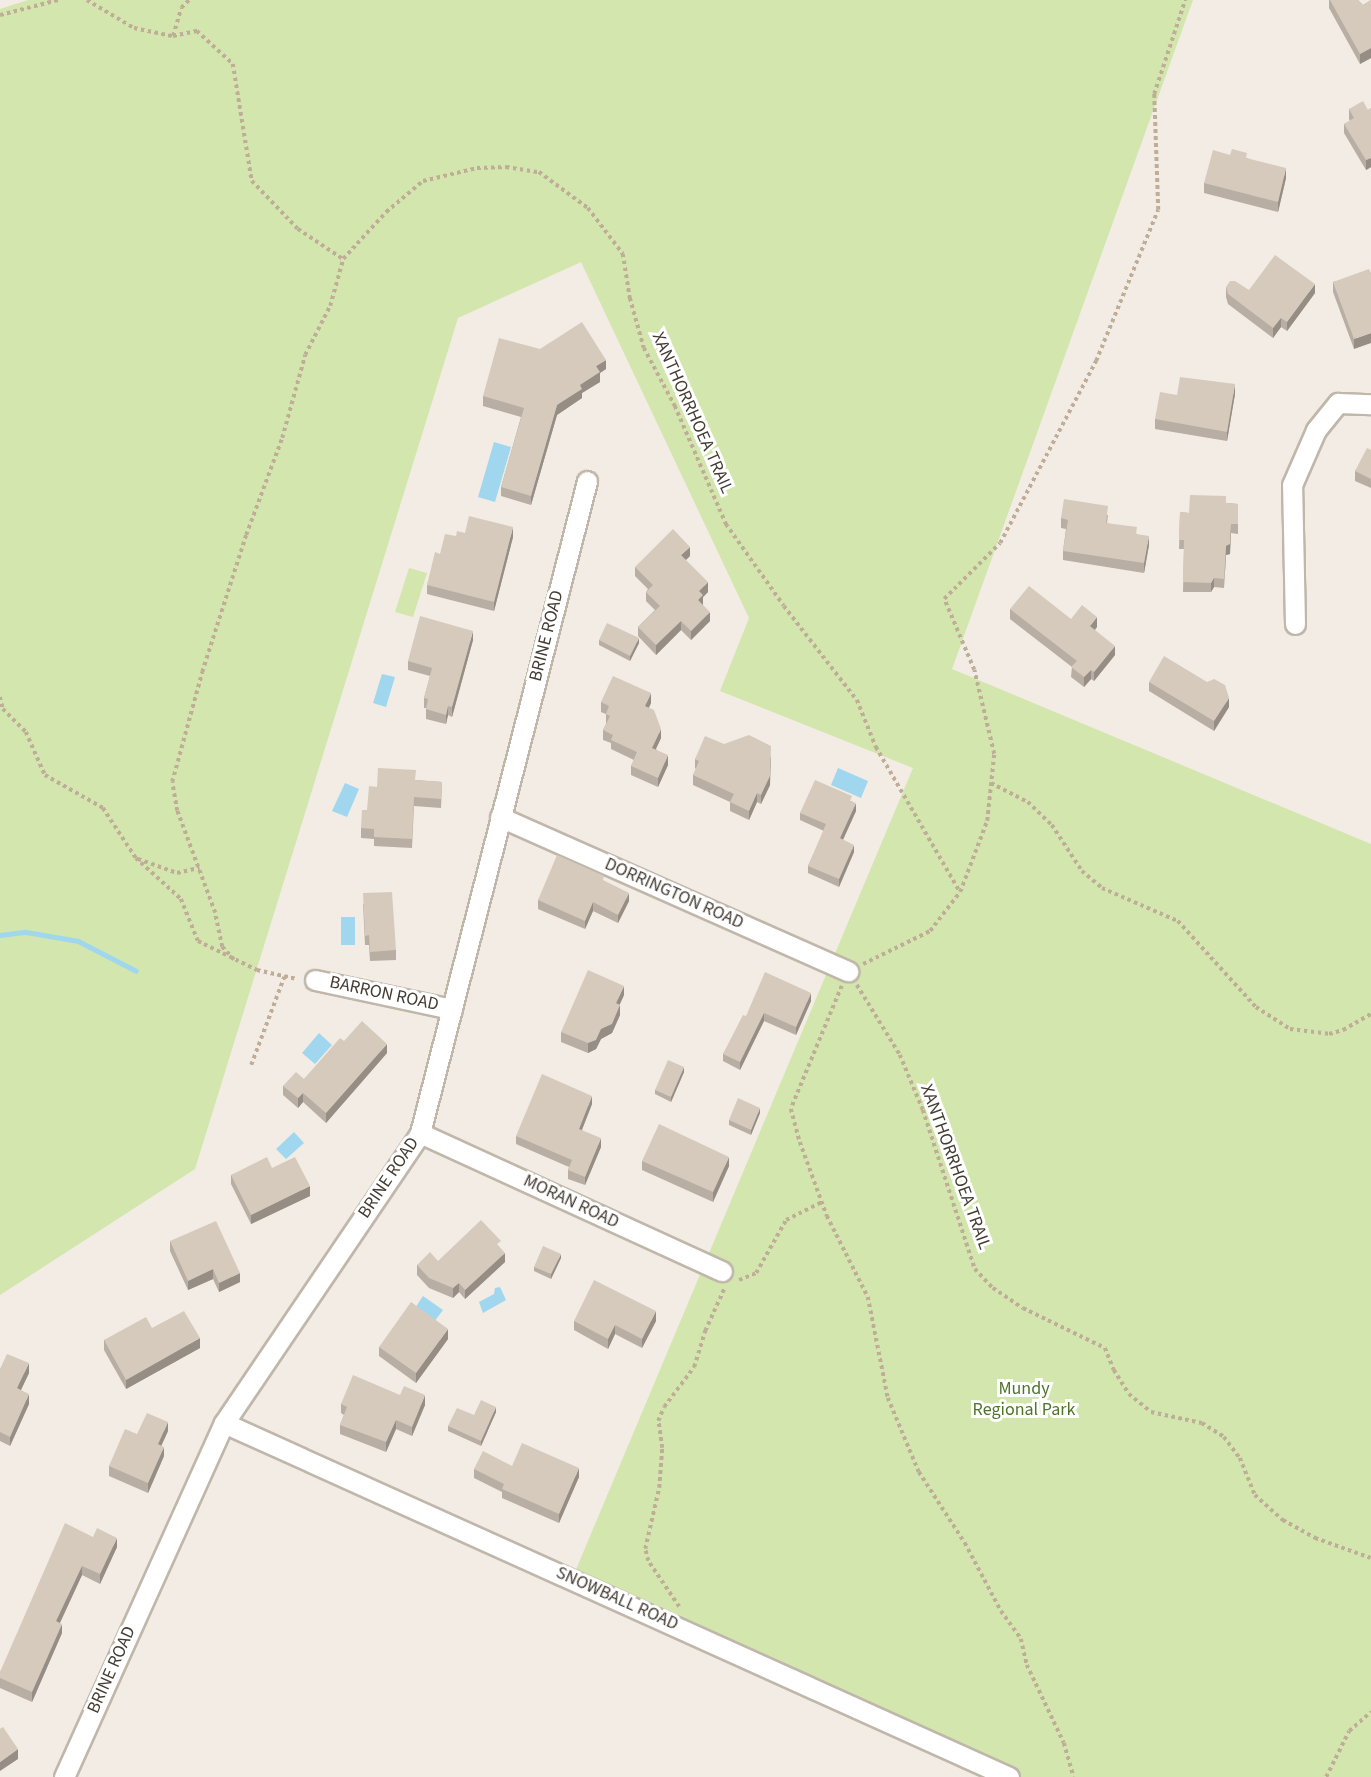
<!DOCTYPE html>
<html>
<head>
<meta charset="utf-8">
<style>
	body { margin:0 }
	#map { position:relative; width:1371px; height:1777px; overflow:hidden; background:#f2ece4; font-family:"Source Sans 3",sans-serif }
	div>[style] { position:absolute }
	.green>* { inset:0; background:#d2e6ad }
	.water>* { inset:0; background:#a0d7ef }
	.stream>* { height:5px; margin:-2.5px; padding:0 2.5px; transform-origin:2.5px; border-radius:2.5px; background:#a0d7ef }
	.path>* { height:3.5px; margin-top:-1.75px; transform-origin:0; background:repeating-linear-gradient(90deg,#bfad98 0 3.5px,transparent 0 7px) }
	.roads { filter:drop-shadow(2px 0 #c0b6aa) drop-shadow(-2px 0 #c0b6aa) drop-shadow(0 2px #c0b6aa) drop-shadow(0 -2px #c0b6aa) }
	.minor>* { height:19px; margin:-9.5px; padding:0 9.5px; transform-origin:9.5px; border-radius:9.5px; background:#fff }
	.wall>* { inset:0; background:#b8aea3 }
	.shaded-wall>* { inset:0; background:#968d84 }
	.building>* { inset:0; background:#d6cabd }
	span { translate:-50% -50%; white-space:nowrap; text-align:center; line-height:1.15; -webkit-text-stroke:6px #fff; paint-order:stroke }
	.street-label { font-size:18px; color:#443c34 }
	.park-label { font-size:18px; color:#4d7528 }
</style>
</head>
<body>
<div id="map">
	<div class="green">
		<i style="clip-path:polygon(28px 0,1193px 0,952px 669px,1371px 844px,1371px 1777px,1009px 1777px,572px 1579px,913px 768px,720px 691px,749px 618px,581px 262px,458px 318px,195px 1169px,0 1295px,0 9px)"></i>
		<i style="clip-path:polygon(409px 568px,427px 573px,413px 617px,395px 612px)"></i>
	</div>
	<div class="water">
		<i style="clip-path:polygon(494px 442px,511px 447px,495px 502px,478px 497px)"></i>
		<i style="clip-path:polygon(382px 674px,395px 677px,386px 707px,373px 703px)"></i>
		<i style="clip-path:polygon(838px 768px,868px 781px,861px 798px,831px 785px)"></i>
		<i style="clip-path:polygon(345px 783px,359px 789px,347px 817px,332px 811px)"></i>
		<i style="clip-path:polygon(341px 917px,355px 917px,355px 945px,341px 945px)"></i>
		<i style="clip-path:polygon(319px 1033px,332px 1045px,315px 1064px,302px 1053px)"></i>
		<i style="clip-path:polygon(294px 1132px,304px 1143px,286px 1159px,276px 1149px)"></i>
		<i style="clip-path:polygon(500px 1287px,506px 1300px,483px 1313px,479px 1302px,494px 1294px,495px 1288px)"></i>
		<i style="clip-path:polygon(423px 1296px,443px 1310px,434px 1322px,415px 1308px)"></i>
	</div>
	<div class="stream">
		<i style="left:0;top:935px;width:26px;rotate:-7deg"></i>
		<i style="left:26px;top:932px;width:53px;rotate:9.8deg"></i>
		<i style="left:78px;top:941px;width:65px;rotate:27.3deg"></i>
	</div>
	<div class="path">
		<i style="left:87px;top:0;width:55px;rotate:30.8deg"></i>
		<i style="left:134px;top:28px;width:40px;rotate:12deg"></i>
		<i style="left:173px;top:36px;width:25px;rotate:-12deg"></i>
		<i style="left:197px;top:31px;width:49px;rotate:42.5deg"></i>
		<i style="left:233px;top:64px;width:119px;rotate:80.8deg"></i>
		<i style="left:252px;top:181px;width:66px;rotate:46.2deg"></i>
		<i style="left:298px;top:229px;width:54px;rotate:33.7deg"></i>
		<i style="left:0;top:15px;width:60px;rotate:-14.5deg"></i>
		<i style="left:173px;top:36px;width:29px;rotate:-74deg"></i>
		<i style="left:181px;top:8px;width:11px;rotate:-45deg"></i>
		<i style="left:0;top:697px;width:12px;rotate:76deg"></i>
		<i style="left:3px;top:709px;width:33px;rotate:45deg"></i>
		<i style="left:26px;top:732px;width:47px;rotate:66.2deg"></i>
		<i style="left:45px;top:775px;width:67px;rotate:29.6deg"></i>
		<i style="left:103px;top:808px;width:60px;rotate:56.6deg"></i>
		<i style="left:136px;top:858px;width:61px;rotate:42.3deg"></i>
		<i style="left:181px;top:899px;width:45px;rotate:68deg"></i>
		<i style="left:198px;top:941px;width:66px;rotate:26.2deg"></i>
		<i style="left:257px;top:970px;width:41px;rotate:12.7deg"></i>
		<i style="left:991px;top:783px;width:42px;rotate:27.2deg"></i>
		<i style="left:1028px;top:802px;width:33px;rotate:44deg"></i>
		<i style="left:1052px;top:825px;width:55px;rotate:56.9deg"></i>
		<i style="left:1082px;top:871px;width:26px;rotate:40deg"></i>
		<i style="left:1102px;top:888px;width:83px;rotate:23.5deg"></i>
		<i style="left:1178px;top:921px;width:116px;rotate:47.8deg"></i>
		<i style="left:1256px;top:1007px;width:40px;rotate:32.9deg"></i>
		<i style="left:1290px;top:1029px;width:39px;rotate:7deg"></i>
		<i style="left:1329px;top:1034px;width:15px;rotate:-16deg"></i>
		<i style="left:1343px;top:1030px;width:32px;rotate:-30deg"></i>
		<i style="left:138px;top:859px;width:41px;rotate:19.7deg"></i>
		<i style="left:177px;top:873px;width:23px;rotate:-13deg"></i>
		<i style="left:234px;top:960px;width:18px;rotate:-133deg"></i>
		<i style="left:222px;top:947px;width:35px;rotate:-102deg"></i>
		<i style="left:215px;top:913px;width:109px;rotate:-110.4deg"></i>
		<i style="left:177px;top:811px;width:29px;rotate:-100deg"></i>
		<i style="left:172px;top:782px;width:114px;rotate:-74.7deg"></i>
		<i style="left:202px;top:672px;width:144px;rotate:-72.2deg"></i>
		<i style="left:246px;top:535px;width:103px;rotate:-69.6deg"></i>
		<i style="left:282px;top:438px;width:86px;rotate:-74.5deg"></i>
		<i style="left:305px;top:355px;width:55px;rotate:-63deg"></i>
		<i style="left:330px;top:306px;width:49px;rotate:-74.5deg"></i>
		<i style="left:343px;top:259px;width:64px;rotate:-47.5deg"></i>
		<i style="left:386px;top:212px;width:48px;rotate:-40deg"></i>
		<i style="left:423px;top:181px;width:56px;rotate:-13.5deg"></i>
		<i style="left:477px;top:168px;width:29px;rotate:-2deg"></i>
		<i style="left:506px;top:167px;width:33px;rotate:9deg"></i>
		<i style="left:539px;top:172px;width:61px;rotate:36.3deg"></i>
		<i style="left:588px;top:208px;width:58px;rotate:52.7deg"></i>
		<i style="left:623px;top:254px;width:45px;rotate:81deg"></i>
		<i style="left:630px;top:298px;width:52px;rotate:74.4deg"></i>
		<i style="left:644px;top:348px;width:66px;rotate:61.9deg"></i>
		<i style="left:675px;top:406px;width:129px;rotate:66.6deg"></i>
		<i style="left:726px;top:524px;width:100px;rotate:54.7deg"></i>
		<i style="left:784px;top:606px;width:119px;rotate:52.2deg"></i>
		<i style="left:857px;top:700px;width:51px;rotate:68deg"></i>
		<i style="left:876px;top:747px;width:168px;rotate:59.9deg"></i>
		<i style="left:863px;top:964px;width:75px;rotate:-26.2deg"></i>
		<i style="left:930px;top:931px;width:49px;rotate:-52.4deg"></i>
		<i style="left:960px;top:892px;width:76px;rotate:-69.2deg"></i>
		<i style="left:987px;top:821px;width:67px;rotate:-84deg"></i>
		<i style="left:994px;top:754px;width:86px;rotate:-103.4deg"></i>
		<i style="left:974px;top:670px;width:77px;rotate:-112.9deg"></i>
		<i style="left:944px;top:599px;width:79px;rotate:-45deg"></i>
		<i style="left:1000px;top:543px;width:206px;rotate:-62.2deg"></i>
		<i style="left:1096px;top:361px;width:163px;rotate:-67.7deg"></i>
		<i style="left:1158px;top:210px;width:116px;rotate:-92deg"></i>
		<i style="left:1154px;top:94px;width:99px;rotate:-71.7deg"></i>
		<i style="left:857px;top:985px;width:82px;rotate:58.4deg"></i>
		<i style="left:900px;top:1055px;width:60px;rotate:67.3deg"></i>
		<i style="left:923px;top:1110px;width:167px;rotate:71.9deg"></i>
		<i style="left:975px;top:1269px;width:26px;rotate:47deg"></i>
		<i style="left:993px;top:1288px;width:36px;rotate:34deg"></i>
		<i style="left:1023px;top:1308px;width:91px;rotate:26deg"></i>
		<i style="left:1105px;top:1348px;width:24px;rotate:68deg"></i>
		<i style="left:1114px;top:1370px;width:28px;rotate:58deg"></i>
		<i style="left:1129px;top:1394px;width:28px;rotate:39deg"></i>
		<i style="left:1151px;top:1412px;width:52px;rotate:12.2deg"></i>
		<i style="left:1202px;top:1423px;width:26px;rotate:32deg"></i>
		<i style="left:1224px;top:1437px;width:26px;rotate:53deg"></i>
		<i style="left:1240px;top:1458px;width:40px;rotate:68deg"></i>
		<i style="left:1255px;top:1495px;width:38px;rotate:42deg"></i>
		<i style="left:1283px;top:1520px;width:37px;rotate:29deg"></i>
		<i style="left:1315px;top:1538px;width:59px;rotate:19.7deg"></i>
		<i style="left:842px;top:986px;width:133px;rotate:112.5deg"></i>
		<i style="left:791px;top:1109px;width:34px;rotate:75deg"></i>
		<i style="left:800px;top:1142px;width:79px;rotate:70deg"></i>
		<i style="left:827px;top:1216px;width:91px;rotate:63.2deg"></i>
		<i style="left:868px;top:1297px;width:103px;rotate:78.8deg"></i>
		<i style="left:888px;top:1398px;width:80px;rotate:67.3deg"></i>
		<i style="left:919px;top:1472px;width:85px;rotate:57.1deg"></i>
		<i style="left:965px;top:1543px;width:77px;rotate:62.1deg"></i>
		<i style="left:1001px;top:1611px;width:34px;rotate:54deg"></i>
		<i style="left:1021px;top:1639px;width:27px;rotate:77deg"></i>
		<i style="left:1027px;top:1665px;width:86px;rotate:64.6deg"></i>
		<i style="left:1064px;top:1743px;width:35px;rotate:74deg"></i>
		<i style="left:251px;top:1065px;width:94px;rotate:-69.4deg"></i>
		<i style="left:739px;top:1280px;width:18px;rotate:-22deg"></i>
		<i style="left:756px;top:1273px;width:61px;rotate:-60.5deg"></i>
		<i style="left:786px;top:1220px;width:40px;rotate:-26.6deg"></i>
		<i style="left:679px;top:1607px;width:55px;rotate:-124deg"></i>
		<i style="left:648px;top:1561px;width:12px;rotate:-104deg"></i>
		<i style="left:645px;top:1549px;width:63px;rotate:-77.1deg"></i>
		<i style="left:659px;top:1488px;width:40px;rotate:-85.7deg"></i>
		<i style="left:662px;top:1448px;width:27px;rotate:-98deg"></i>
		<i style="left:658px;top:1421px;width:15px;rotate:-67deg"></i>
		<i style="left:664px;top:1407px;width:50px;rotate:-53.1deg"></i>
		<i style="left:694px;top:1367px;width:38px;rotate:-73deg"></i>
		<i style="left:705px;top:1331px;width:48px;rotate:-65.6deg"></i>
		<i style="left:1326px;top:1777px;width:51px;rotate:-63.4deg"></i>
		<i style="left:1349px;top:1731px;width:29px;rotate:-41deg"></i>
	</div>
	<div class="roads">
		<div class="minor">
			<i style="left:1295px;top:624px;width:139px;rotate:-91.2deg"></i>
			<i style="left:1292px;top:485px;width:60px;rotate:-66.4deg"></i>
			<i style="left:1316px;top:430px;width:35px;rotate:-51deg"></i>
			<i style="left:1338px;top:403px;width:33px;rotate:2deg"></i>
			<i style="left:500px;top:817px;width:381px;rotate:23.9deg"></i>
			<i style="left:315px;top:980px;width:140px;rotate:12deg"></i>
			<i style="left:420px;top:1133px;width:332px;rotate:24.6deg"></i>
			<i style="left:224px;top:1423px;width:861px;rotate:24.27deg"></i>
			<i style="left:64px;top:1777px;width:388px;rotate:-65.7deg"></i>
			<i style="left:224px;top:1423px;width:350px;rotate:-55.9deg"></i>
			<i style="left:420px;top:1133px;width:673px;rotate:-75.63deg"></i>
		</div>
	</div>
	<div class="wall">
		<i style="clip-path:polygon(1329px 0,1358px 0,1363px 5px,1371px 0,1371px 58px,1360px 64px,1329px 8px)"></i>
		<i style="clip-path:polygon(1371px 108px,1371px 167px,1366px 170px,1344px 133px,1344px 124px,1350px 121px,1349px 119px,1349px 109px,1368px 110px)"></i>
		<i style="clip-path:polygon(1247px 158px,1286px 178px,1278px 212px,1204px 193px,1204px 183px)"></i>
		<i style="clip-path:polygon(1371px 273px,1354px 349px,1333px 292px,1333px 282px)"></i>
		<i style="clip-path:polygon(1226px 287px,1249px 290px,1315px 293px,1287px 331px,1281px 327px,1273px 338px,1228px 304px,1226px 297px)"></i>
		<i style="clip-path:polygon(606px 369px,600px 373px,600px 382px,582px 393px,582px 398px,557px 415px,531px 505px,501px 496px,501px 487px,521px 417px,483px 406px,483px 396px)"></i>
		<i style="clip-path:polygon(1235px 394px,1227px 441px,1155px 429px,1155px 419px)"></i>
		<i style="clip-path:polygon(1371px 450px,1371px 488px,1355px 481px,1355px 471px)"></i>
		<i style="clip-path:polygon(1226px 503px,1238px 504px,1238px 534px,1231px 533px,1230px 554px,1226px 555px,1224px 588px,1214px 587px,1211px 592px,1183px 592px,1184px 549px,1179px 549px,1180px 512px,1189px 513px)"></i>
		<i style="clip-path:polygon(1108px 515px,1107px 523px,1137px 534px,1149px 545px,1144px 573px,1063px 560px,1063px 551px,1066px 529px,1061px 528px,1061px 518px)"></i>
		<i style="clip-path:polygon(465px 533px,513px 537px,494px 611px,427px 594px,427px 585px,440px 554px,456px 536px)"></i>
		<i style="clip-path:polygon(690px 556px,685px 560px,708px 592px,703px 597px,703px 605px,710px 621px,691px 640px,681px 630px,656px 655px,638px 636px,638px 627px,655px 610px,646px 601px,646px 592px,648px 589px,635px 576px,635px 567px)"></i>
		<i style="clip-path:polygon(1010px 609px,1071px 619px,1097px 627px,1095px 630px,1115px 655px,1094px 681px,1091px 679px,1084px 687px,1071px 677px,1072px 667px,1010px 619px)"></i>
		<i style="clip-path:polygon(473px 640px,452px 717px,448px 715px,446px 724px,426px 719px,426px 708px,424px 708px,424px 698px,430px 676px,408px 670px,408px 661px)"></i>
		<i style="clip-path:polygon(599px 640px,639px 643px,630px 661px,599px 645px)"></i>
		<i style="clip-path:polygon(1149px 682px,1207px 682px,1229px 707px,1214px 731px,1149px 691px)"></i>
		<i style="clip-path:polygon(601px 702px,651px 703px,649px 708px,661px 738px,656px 749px,668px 765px,658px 787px,631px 775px,631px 766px,634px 760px,611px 749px,611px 743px,603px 740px,603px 730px,606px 724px,606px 714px,601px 712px)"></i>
		<i style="clip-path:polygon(695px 759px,770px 785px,761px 804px,757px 802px,749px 820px,730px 811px,730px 802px,693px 785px,693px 775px,696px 769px,695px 768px)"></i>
		<i style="clip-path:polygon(415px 780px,442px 782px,441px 808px,414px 806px,412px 848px,374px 846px,374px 839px,361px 838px,361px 828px,377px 787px)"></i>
		<i style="clip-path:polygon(852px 801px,856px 811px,843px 840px,854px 852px,839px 887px,808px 873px,808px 866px,824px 831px,800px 820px,800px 813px)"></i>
		<i style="clip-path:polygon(604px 881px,629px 901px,618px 923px,593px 911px,585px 929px,538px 909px,538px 900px)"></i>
		<i style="clip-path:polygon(363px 903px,396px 950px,396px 960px,370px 961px,369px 945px,365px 945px)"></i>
		<i style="clip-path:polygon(624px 995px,619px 1005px,620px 1015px,612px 1033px,601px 1039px,596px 1049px,588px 1053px,561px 1042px,561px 1032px)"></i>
		<i style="clip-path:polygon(811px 1001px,796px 1035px,764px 1021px,740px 1070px,723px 1061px,723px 1054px,746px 1016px)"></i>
		<i style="clip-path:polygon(344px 1041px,387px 1053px,326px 1123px,303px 1102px,298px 1108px,283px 1095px,283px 1086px,304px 1079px)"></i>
		<i style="clip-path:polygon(684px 1072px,671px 1102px,655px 1094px,655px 1090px)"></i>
		<i style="clip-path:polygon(592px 1104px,582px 1130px,601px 1147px,585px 1185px,568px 1179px,568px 1170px,569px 1167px,516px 1144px,516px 1136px)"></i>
		<i style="clip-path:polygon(760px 1113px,751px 1135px,729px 1125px,729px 1120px)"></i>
		<i style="clip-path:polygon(642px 1161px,729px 1166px,713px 1202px,642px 1170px)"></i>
		<i style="clip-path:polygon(272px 1168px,310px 1196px,251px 1224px,231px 1184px,231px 1175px)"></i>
		<i style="clip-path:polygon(170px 1241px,240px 1282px,219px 1292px,213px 1279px,188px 1290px,170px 1251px)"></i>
		<i style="clip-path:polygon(501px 1249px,505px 1262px,465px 1299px,459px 1292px,453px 1298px,429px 1288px,417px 1275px,417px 1265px)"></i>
		<i style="clip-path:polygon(561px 1258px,551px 1279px,534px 1271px,534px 1267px)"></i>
		<i style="clip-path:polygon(574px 1321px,656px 1321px,642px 1348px,615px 1334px,608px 1349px,574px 1330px)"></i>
		<i style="clip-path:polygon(152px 1328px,200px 1348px,126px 1389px,104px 1350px,104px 1340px)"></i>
		<i style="clip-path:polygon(448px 1339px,416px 1383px,379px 1356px,379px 1347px)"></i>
		<i style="clip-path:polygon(0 1369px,29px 1373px,21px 1390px,29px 1404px,10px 1446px,0 1441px)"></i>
		<i style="clip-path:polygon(400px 1395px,425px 1405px,412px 1436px,396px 1429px,386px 1452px,340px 1434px,340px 1425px,344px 1415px,341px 1413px,341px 1404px)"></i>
		<i style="clip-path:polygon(496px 1412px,481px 1446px,448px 1431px,448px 1426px,474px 1415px)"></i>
		<i style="clip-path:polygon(168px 1431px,161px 1446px,164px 1456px,148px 1493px,109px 1476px,109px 1466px,137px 1434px)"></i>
		<i style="clip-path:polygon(512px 1466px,579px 1477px,559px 1523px,502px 1498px,502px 1492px,474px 1478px,474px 1469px)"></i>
		<i style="clip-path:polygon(93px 1537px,117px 1547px,100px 1584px,82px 1575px,60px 1623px,62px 1633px,32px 1702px,0 1688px,0 1672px)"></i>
	</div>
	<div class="shaded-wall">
		<i style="clip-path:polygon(1371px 48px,1371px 58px,1360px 64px,1360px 54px)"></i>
		<i style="clip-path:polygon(1371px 158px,1371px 167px,1366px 170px,1366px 160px)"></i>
		<i style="clip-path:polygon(1286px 168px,1286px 178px,1278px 212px,1278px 202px)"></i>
		<i style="clip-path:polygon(1315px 284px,1315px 293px,1287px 331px,1287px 322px)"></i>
		<i style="clip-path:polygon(1281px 318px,1281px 327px,1273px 338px,1273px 328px)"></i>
		<i style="clip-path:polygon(1371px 333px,1371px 343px,1354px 349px,1354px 339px)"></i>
		<i style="clip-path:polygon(606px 360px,606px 369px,600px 373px,600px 382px,582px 393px,582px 398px,557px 415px,531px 505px,531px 496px,557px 405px,580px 385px,596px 366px)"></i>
		<i style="clip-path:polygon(1235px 384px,1235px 394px,1227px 441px,1227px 432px)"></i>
		<i style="clip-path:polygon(1231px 524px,1230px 554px,1226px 555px,1224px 588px,1226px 546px)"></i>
		<i style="clip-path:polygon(513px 527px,513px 537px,494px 611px,494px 602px)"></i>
		<i style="clip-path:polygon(1149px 536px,1149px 545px,1144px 573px,1144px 563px)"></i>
		<i style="clip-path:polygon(690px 547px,690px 556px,681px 565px,681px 555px)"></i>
		<i style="clip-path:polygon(1214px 578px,1214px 587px,1211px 592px,1211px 583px)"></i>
		<i style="clip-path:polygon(708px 582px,708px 592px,703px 597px,703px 605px,698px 610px,699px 591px)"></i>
		<i style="clip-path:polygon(710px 612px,710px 621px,691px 640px,691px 631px)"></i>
		<i style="clip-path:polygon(1097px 617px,1097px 627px,1090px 635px,1090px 626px)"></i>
		<i style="clip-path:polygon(681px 621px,681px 630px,656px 655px,656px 645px)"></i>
		<i style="clip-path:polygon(473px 631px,473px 640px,452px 717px,452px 707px)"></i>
		<i style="clip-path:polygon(639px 638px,639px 643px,630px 661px,630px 656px)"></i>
		<i style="clip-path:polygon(1115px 646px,1115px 655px,1094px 681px,1094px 672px)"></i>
		<i style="clip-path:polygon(1091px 670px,1091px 679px,1084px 687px,1084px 677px)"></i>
		<i style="clip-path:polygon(651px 693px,651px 703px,645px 715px,645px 706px)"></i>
		<i style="clip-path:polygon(1229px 698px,1229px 707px,1214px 731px,1214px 721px)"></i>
		<i style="clip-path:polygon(448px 706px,448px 715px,446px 724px,446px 715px)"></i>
		<i style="clip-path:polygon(661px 729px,661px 738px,652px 757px,652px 748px)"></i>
		<i style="clip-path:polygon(668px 755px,668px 765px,658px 787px,658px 778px)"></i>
		<i style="clip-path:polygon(771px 755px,770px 785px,761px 804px,761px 795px)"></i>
		<i style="clip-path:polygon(757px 793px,757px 802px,749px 820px,749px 811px)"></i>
		<i style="clip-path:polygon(856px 803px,856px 811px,840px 846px,840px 838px)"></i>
		<i style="clip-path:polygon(854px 845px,854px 852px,839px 887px,839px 879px)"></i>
		<i style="clip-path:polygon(629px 893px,629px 901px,618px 923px,618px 915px)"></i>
		<i style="clip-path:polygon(593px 902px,593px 911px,585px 929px,585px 921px)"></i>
		<i style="clip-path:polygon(624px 986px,624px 995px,616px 1013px,616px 1003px)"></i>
		<i style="clip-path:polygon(811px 993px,811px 1001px,796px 1035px,796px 1027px)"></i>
		<i style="clip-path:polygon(620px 1005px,620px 1015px,612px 1033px,601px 1039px,596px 1049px,588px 1053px,588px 1043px)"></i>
		<i style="clip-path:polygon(764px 1013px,764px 1021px,740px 1070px,740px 1062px)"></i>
		<i style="clip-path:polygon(387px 1044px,387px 1053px,326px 1123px,326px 1113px)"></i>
		<i style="clip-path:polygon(684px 1067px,684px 1072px,671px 1102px,671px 1097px)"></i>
		<i style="clip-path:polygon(303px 1093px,303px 1102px,298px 1108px,298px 1098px)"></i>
		<i style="clip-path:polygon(592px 1096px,592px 1104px,579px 1137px,579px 1129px)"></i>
		<i style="clip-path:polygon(760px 1108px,760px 1113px,751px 1135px,751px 1130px)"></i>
		<i style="clip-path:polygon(601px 1138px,601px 1147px,585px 1185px,585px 1177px)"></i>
		<i style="clip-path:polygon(729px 1157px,729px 1166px,713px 1202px,713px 1192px)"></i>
		<i style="clip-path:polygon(310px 1186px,310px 1196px,251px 1224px,251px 1215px)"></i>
		<i style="clip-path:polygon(505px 1253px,505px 1262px,465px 1299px,465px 1290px)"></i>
		<i style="clip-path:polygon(561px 1254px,561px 1258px,551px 1279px,551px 1274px)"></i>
		<i style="clip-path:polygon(213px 1269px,213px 1279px,188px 1290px,188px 1281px)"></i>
		<i style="clip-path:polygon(240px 1273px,240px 1282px,219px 1292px,219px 1283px)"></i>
		<i style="clip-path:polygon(459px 1283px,459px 1292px,453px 1298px,453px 1288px)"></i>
		<i style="clip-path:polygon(656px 1311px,656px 1321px,642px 1348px,642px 1339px)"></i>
		<i style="clip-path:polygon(615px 1325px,615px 1334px,608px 1349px,608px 1339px)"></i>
		<i style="clip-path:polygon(448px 1329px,448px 1339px,416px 1383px,416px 1373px)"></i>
		<i style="clip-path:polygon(200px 1338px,200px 1348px,126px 1389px,126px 1380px)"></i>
		<i style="clip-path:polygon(29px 1363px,29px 1373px,17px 1398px,17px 1388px)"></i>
		<i style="clip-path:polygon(29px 1394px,29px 1404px,10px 1446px,10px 1437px)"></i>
		<i style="clip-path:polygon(425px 1395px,425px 1405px,412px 1436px,412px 1427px)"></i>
		<i style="clip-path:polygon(496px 1407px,496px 1412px,481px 1446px,481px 1441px)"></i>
		<i style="clip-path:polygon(396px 1420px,396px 1429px,386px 1452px,386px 1442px)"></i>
		<i style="clip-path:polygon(168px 1422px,168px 1431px,158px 1453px,158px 1444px)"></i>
		<i style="clip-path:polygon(164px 1447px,164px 1456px,148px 1493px,148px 1483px)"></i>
		<i style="clip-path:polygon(579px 1468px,579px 1477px,559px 1523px,559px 1514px)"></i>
		<i style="clip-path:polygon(117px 1538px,117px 1547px,100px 1584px,100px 1574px)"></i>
		<i style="clip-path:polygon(82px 1566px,82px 1575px,56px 1631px,56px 1621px)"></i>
		<i style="clip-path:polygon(62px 1624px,62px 1633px,32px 1702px,32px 1692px)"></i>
		<i style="clip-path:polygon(18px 1749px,18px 1759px,0 1771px,0 1762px)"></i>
	</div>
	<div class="building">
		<i style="clip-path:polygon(1330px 0,1358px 0,1363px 5px,1371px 0,1371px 48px,1360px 54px)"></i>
		<i style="clip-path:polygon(1363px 101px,1368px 110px,1371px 108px,1371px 158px,1366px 160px,1344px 124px,1354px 118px,1349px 109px)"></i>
		<i style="clip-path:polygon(1232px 149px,1247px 153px,1246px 158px,1286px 168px,1278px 202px,1204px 183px,1213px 150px,1230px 155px)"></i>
		<i style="clip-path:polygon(1275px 255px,1315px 284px,1287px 322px,1281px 318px,1273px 328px,1228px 294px,1226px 287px,1230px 281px,1235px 281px,1249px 290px)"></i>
		<i style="clip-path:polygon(1369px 269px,1371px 273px,1371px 333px,1354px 339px,1333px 282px)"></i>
		<i style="clip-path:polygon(582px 322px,606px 360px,596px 366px,600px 372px,580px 385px,582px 389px,557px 405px,531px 496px,501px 487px,524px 408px,483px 396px,499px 338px,540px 349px)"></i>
		<i style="clip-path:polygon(1180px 377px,1235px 384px,1227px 432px,1155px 419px,1160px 392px,1177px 395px)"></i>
		<i style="clip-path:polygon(1367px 448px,1371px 450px,1371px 479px,1355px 471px)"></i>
		<i style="clip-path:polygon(1190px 495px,1226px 496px,1226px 503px,1238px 504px,1238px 524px,1231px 524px,1230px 544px,1226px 546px,1224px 579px,1214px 578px,1211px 583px,1183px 582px,1184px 540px,1179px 540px,1180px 512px,1189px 513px)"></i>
		<i style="clip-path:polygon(1064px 499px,1108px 506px,1106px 523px,1137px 527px,1136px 534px,1149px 536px,1144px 563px,1063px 551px,1068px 520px,1061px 518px)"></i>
		<i style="clip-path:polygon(469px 516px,513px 527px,494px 602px,427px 585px,435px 552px,440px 554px,445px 534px,456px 536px,457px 531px,465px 533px)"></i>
		<i style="clip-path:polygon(673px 529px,690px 547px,681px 555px,708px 582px,699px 591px,703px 595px,698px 600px,710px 612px,691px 631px,681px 621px,656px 645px,638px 627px,660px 606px,646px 592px,653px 585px,635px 567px)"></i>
		<i style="clip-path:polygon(1029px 586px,1071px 619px,1082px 605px,1097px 617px,1090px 626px,1115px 646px,1094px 672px,1091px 670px,1084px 677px,1071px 667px,1077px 661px,1010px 609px)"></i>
		<i style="clip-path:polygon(420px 616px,473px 631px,452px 707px,448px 706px,446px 715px,426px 709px,428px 699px,424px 698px,432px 668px,408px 661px)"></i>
		<i style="clip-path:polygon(607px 623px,639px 638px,630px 656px,599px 640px)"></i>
		<i style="clip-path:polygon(1164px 656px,1207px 682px,1214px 679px,1225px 685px,1229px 698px,1214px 721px,1149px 682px)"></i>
		<i style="clip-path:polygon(613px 676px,651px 693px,645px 706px,654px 710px,661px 729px,652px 748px,668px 755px,658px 778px,631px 766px,637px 752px,611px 740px,613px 735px,603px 730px,610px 716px,606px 714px,609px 706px,601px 702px)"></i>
		<i style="clip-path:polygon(749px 735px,771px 746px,770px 776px,761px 795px,757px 793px,749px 811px,730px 802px,734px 794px,693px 775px,699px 761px,695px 759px,705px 736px,724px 744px)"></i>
		<i style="clip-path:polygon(378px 768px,416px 770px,415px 780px,442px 782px,441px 799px,414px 797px,412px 839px,374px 837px,374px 829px,361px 828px,362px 810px,367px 810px,369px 786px,377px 787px)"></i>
		<i style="clip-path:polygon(815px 780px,852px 796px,850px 801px,856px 803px,840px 838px,854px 845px,839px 879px,808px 866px,826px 824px,800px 813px)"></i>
		<i style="clip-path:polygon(557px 855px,604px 876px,603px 880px,629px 893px,618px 915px,593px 902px,585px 921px,538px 900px)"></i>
		<i style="clip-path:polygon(392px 892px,396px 950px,370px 952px,369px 935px,365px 936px,363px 893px)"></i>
		<i style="clip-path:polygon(588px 970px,624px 986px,616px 1003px,620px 1005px,612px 1024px,601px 1029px,596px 1040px,588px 1043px,561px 1032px)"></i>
		<i style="clip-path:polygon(765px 972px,811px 993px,796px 1027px,764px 1013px,740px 1062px,723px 1054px,743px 1015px,746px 1016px)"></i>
		<i style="clip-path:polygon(362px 1021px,387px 1044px,326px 1113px,303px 1093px,298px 1098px,283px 1086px,296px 1072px,304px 1079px,340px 1038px,344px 1041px)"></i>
		<i style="clip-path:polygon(668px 1060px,684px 1067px,671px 1097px,655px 1090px)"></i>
		<i style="clip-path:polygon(542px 1074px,592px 1096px,579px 1129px,601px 1138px,585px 1177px,568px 1170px,572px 1160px,516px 1136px)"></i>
		<i style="clip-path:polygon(738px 1098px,760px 1108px,751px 1130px,729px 1120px)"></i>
		<i style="clip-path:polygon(659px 1124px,729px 1157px,713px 1192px,642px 1161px)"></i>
		<i style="clip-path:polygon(267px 1157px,272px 1168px,295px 1157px,310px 1186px,251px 1215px,231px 1175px)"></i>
		<i style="clip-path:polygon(481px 1220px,501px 1241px,497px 1244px,505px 1253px,465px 1290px,459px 1283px,453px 1288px,429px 1278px,417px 1265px,430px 1252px,438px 1261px)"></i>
		<i style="clip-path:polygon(216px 1221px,240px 1273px,219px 1283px,213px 1269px,188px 1281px,170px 1241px)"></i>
		<i style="clip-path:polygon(543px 1246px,561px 1254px,551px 1274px,534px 1267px)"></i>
		<i style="clip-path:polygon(594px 1280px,656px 1311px,642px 1339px,615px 1325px,608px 1339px,574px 1321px)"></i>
		<i style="clip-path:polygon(411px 1302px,448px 1329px,416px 1373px,379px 1347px)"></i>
		<i style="clip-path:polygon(184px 1311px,200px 1338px,126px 1380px,104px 1340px,146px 1317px,152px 1328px)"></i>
		<i style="clip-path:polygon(7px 1354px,29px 1363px,17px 1388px,29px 1394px,10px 1437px,0 1432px,0 1369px)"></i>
		<i style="clip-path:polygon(353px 1375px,400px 1395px,404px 1386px,425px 1395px,412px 1427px,396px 1420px,386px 1442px,340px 1425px,347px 1407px,341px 1404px)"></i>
		<i style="clip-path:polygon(481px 1400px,496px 1407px,481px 1441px,448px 1426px,457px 1408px,474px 1415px)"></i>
		<i style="clip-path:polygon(147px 1413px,168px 1422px,158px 1444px,164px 1447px,148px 1483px,109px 1466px,125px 1429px,137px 1434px)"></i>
		<i style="clip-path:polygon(522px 1443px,579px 1468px,559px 1514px,502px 1489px,504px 1484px,474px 1469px,483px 1451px,512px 1466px)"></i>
		<i style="clip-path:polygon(65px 1523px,93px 1537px,97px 1528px,117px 1538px,100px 1574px,82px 1566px,56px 1621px,62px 1624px,32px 1692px,0 1678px,0 1672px)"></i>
		<i style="clip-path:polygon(3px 1727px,18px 1749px,0 1762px,0 1729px)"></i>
	</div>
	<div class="street-label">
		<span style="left:692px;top:413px;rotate:66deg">XANTHORRHOEA TRAIL</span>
		<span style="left:547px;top:636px;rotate:-76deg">BRINE ROAD</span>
		<span style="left:674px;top:894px;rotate:24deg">DORRINGTON ROAD</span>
		<span style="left:384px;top:994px;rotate:12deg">BARRON ROAD</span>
		<span style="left:955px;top:1167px;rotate:70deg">XANTHORRHOEA TRAIL</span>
		<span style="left:389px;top:1178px;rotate:-56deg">BRINE ROAD</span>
		<span style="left:571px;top:1202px;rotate:25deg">MORAN ROAD</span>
		<span style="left:617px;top:1599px;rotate:24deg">SNOWBALL ROAD</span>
		<span style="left:112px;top:1670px;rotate:-66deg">BRINE ROAD</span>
	</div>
	<div class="park-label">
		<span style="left:1024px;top:1400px">Mundy<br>Regional Park</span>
	</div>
</div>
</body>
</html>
